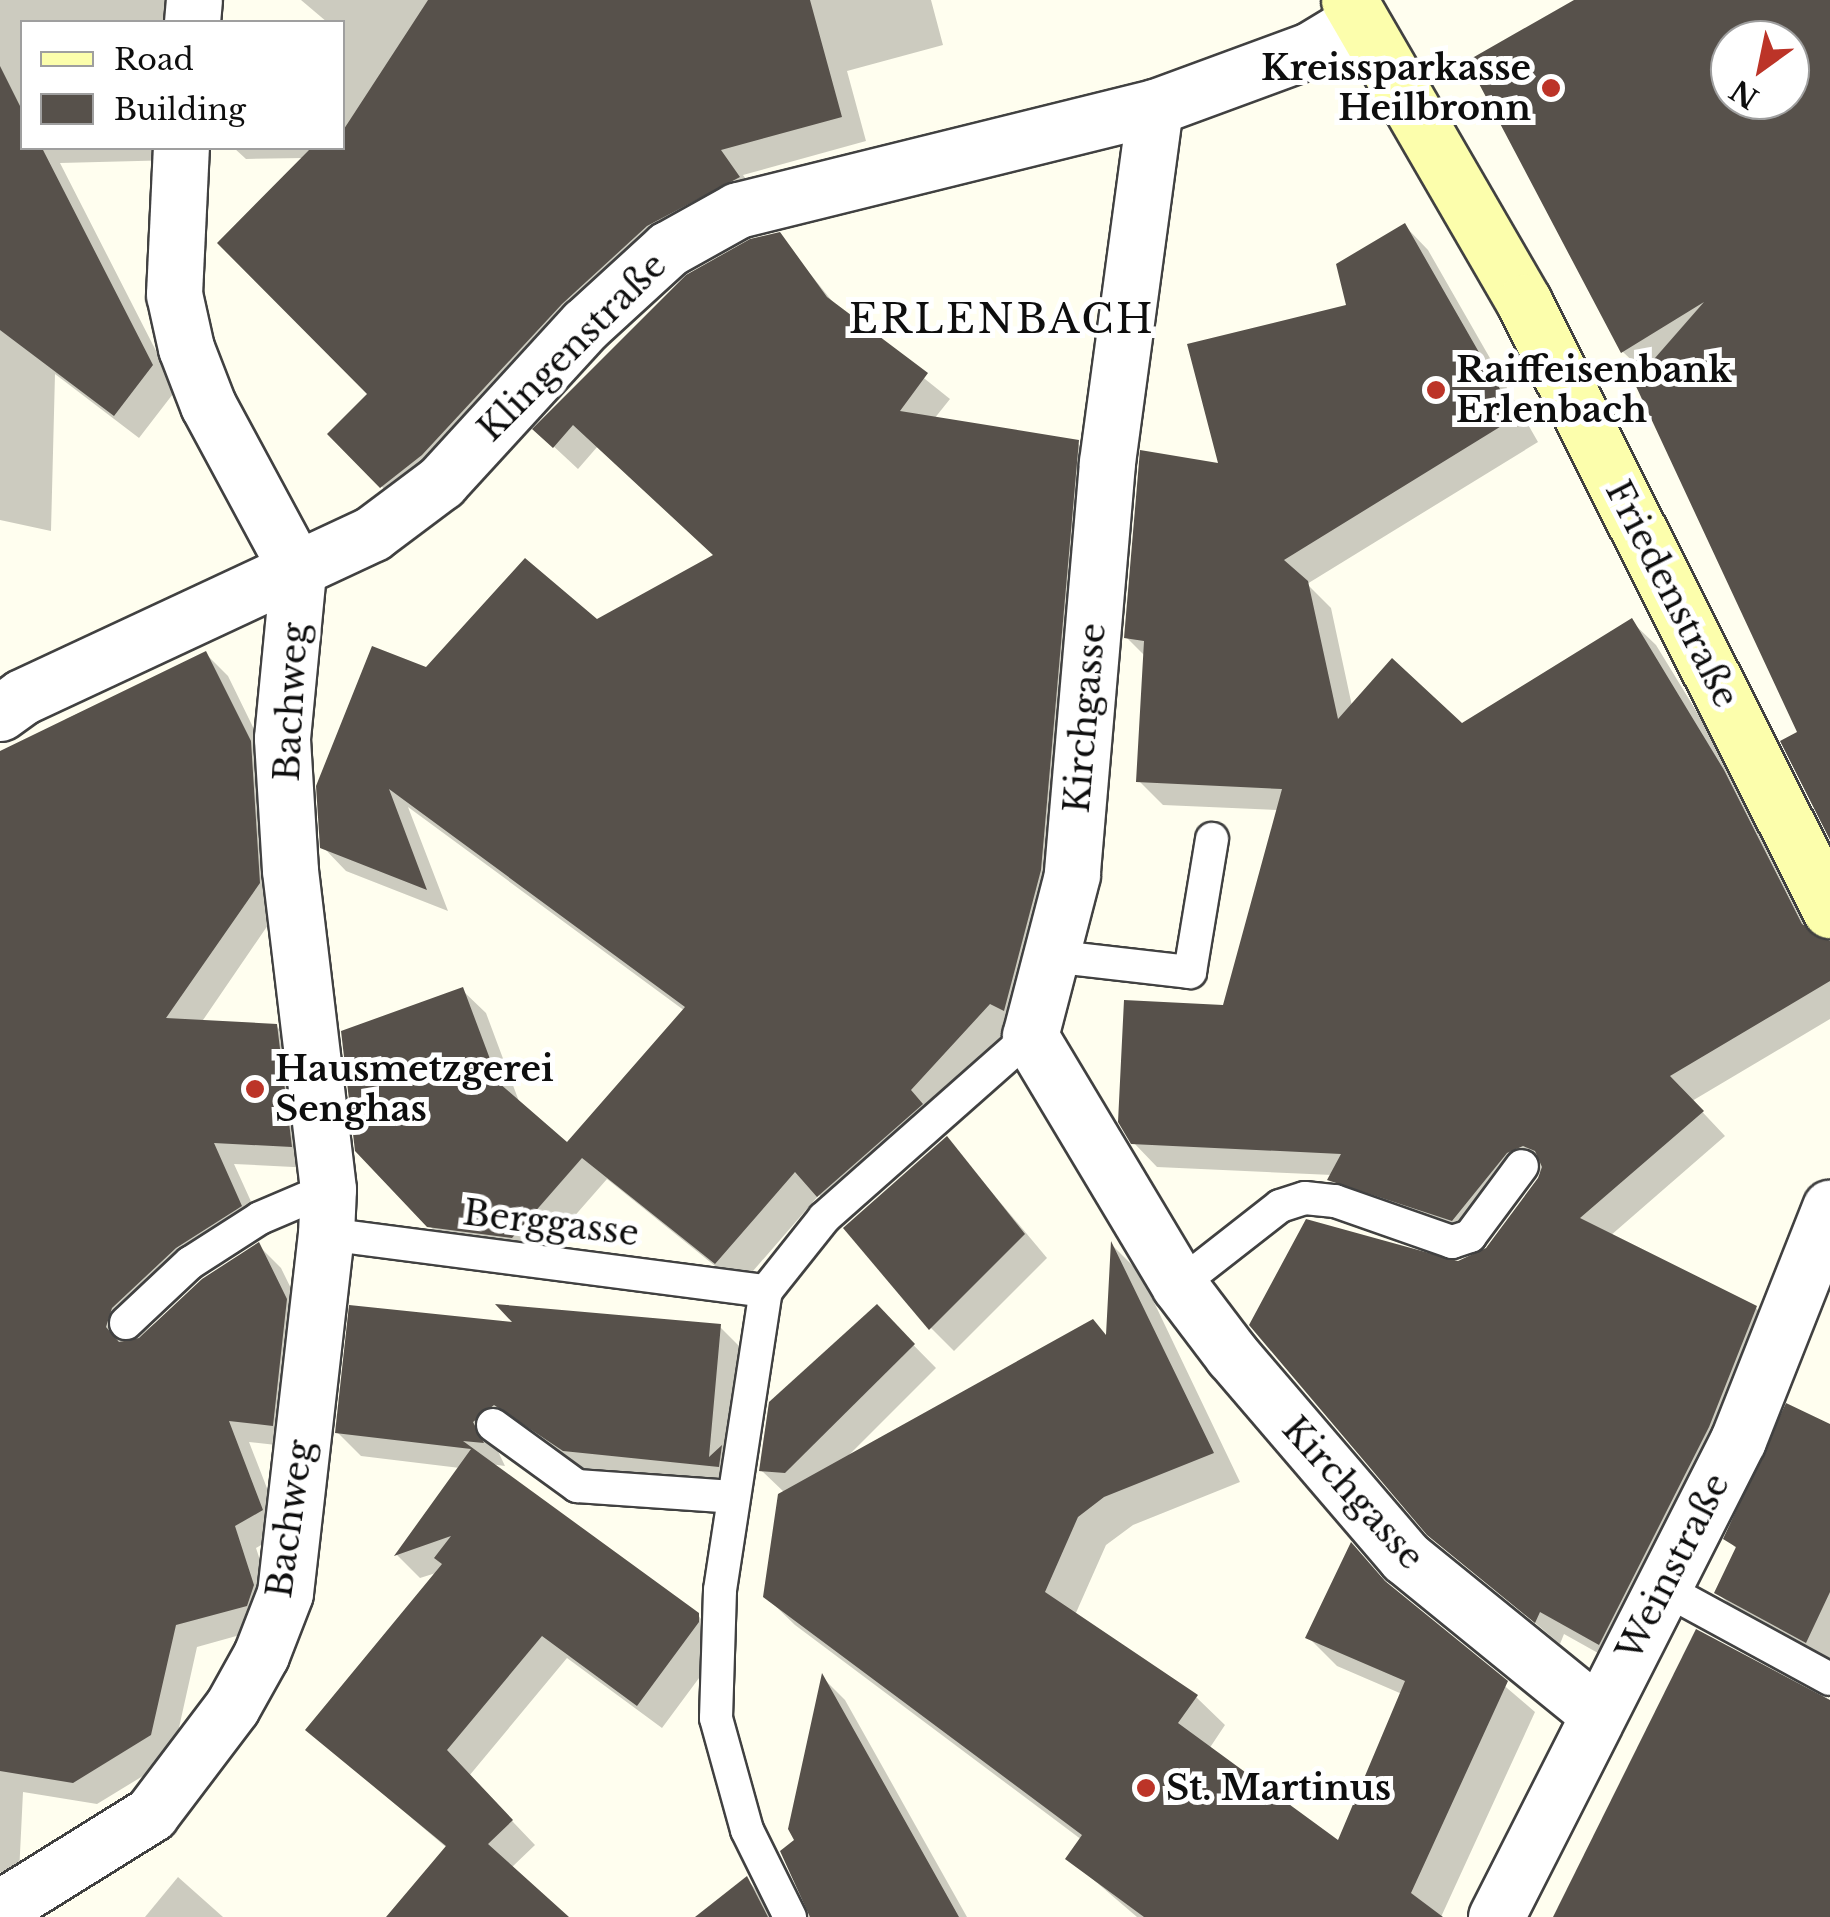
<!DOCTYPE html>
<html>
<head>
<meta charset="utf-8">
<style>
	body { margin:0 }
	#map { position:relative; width:1830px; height:1917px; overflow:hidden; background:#fffeef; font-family:"Libre Baskerville",serif }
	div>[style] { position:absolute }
	.shadow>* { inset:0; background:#0003 }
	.building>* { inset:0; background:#57514b }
	.roads { filter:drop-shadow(2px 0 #414141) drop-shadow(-2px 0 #414141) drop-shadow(0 2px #414141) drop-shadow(0 -2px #414141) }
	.lane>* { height:32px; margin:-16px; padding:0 16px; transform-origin:16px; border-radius:16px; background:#fff }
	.street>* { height:55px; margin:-27.5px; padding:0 27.5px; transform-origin:27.5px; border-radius:27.5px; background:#fff }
	.secondary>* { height:55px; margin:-27.5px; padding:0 27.5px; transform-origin:27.5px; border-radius:27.5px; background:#fcfeac }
	.dots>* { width:28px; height:28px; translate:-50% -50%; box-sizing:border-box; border:5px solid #fff; border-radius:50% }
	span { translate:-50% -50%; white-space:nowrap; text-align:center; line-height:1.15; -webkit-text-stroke:10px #fff; paint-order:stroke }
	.poi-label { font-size:35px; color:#0e0e0e; font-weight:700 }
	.right { translate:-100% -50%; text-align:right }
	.left { translate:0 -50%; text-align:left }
	.street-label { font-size:35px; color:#0e0e0e }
	.quarter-label { font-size:40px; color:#0e0e0e; letter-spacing:2.5px }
	.legend { position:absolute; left:20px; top:20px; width:325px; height:130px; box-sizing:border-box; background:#fff; border:2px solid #9f9f9f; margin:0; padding:12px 18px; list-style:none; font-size:30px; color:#0e0e0e }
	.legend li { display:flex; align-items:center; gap:20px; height:50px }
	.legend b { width:50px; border:2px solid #9f9f9f }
	.north { position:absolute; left:1710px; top:20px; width:100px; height:100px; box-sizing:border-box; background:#fff; border:2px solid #9f9f9f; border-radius:50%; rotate:213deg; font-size:28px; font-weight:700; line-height:40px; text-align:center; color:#0e0e0e }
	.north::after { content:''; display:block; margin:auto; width:35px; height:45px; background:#bc3428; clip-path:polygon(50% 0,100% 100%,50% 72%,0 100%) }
</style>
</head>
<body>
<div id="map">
	<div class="shadow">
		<i style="clip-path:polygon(0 0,193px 0,189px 22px,22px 22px,22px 148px,185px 148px,177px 160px,60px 163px,176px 390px,139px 438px,55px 374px,51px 531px,0 520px)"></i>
		<i style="clip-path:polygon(301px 0,931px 0,943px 45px,847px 71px,866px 141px,743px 175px,763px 203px,407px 512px,330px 434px,371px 394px,304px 158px,246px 159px,234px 148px,342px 148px,342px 22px,327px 22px)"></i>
		<i style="clip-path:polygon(evenodd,1579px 0,1830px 0,1830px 835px,1800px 733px,1645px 373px,1623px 352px,1579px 0,1730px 40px,1790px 40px,1790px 100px,1730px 100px,1730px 40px)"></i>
		<i style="clip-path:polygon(1405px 226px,1428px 250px,1538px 442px,1307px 584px,1331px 608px,1352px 706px,1461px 726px,1632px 622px,1656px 645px,1748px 796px,1819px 939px,1830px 943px,1830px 1019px,1692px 1101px,1725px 1136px,1610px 1236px,1756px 1308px,1780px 1332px,1623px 1667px,1564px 1634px,1560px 1644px,1429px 1533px,1459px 1264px,1488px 1250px,1543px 1171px,1530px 1177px,1477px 1243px,1354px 1203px,1332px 1175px,1157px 1167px,1133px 1142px,1225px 1008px,1278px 810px,1163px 805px,1139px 781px,1145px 656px,1126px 637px,1221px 466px,1349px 307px)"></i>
		<i style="clip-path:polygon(779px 235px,840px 311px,950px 399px,934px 419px,1077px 443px,1101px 466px,1028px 1033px,842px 1219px,819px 1195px,740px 1286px,607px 1179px,536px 1260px,453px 1250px,429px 1225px,462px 990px,486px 1013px,520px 1104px,567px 1145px,685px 1011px,408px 807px,448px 911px,346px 871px,322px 846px,426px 670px,597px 622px,716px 557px,598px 446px,578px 469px,535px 429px,688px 277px)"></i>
		<i style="clip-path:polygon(206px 654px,228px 676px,272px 766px,281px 906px,201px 1023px,276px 1026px,298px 1049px,313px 1168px,234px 1164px,263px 1228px,199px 1270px,134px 1331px,130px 1342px,259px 1246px,281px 1268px,308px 1323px,294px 1447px,249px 1442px,284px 1532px,256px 1548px,276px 1609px,269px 1627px,197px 1647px,170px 1768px,156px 1768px,97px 1804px,23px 1792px,19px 1874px,0 1872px,0 786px,66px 719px)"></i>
		<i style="clip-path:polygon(947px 1139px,1047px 1258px,954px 1351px,931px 1328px)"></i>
		<i style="clip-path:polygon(1114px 1247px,1140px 1273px,1240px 1482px,1133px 1525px,1106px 1545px,1075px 1615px,1196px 1697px,1225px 1725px,1209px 1749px,1339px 1844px,1402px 1694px,1337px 1666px,1308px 1637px,1352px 1546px,1397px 1594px,1535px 1712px,1441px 1917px,1137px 1917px,1068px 1858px,1082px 1840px,795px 1625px,765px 1596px,785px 1493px,761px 1470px,876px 1307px,936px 1368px,847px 1457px,1109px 1338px)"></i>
		<i style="clip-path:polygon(518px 1326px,720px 1327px,744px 1351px,742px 1490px,590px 1474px,519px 1427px,496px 1447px,505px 1466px,490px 1464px,698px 1615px,722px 1647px,662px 1728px,567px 1658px,469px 1776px,535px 1845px,511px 1868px,565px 1917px,389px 1917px,447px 1848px,308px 1730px,439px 1572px,420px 1578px,397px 1555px,460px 1468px,361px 1456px,337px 1432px)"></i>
		<i style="clip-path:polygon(1830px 1427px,1830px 1665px,1740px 1615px,1717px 1592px,1738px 1550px,1726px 1538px)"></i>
		<i style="clip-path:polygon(823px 1678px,845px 1700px,967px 1917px,808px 1917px,797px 1841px)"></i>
		<i style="clip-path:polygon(178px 1877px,223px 1917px,145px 1917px)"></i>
		<i style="clip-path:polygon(747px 1879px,778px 1917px,699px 1917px)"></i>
	</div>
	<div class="building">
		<i style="clip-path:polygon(428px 0,810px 0,842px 117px,721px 150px,740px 177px,647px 226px,562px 304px,422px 455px,380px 488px,327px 434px,367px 394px,217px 243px,311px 148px,342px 148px,342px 132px)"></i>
		<i style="clip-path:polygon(evenodd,1574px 0,1830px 0,1830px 840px,1780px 741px,1797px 732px,1634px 382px,1704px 302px,1621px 353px,1467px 61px,1574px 0,1730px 40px,1790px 40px,1790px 100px,1730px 100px,1730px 40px)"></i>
		<i style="clip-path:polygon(0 66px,22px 110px,22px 148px,42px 148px,153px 365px,114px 416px,0 330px)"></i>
		<i style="clip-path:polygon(1405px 223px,1516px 417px,1284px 560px,1308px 581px,1338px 719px,1392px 658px,1462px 723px,1632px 618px,1724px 770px,1802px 924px,1830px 941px,1830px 981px,1670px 1076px,1704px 1111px,1580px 1218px,1757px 1306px,1709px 1427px,1599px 1645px,1540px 1612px,1535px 1623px,1427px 1535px,1249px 1325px,1306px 1219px,1458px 1261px,1486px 1248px,1538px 1178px,1542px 1167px,1535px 1151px,1523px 1146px,1507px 1153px,1452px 1221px,1327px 1180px,1341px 1154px,1131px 1144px,1118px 1122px,1124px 1000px,1223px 1005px,1282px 789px,1136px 782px,1144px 641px,1124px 638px,1140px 450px,1218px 463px,1187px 344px,1346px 305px,1336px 264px)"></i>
		<i style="clip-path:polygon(780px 232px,827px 297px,928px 373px,900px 411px,1079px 440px,1041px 870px,1004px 1011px,990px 1004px,911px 1090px,923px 1104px,817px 1197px,795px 1172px,715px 1264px,582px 1158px,512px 1238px,427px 1227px,355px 1151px,341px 1031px,463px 987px,499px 1083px,567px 1142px,685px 1007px,389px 789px,427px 890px,320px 848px,316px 786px,372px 646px,426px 667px,525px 558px,597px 619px,713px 555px,573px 425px,553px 448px,532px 429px,686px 275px,750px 239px)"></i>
		<i style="clip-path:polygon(206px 651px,251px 741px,260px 883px,166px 1018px,277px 1024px,292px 1147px,214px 1143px,242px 1206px,176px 1248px,112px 1308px,106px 1327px,119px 1342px,139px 1338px,202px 1279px,259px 1242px,287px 1299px,273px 1426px,229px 1421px,263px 1510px,235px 1526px,254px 1585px,247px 1606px,176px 1625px,151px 1735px,73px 1783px,0 1771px,0 751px)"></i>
		<i style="clip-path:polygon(947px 1136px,1025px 1234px,929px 1330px,843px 1228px)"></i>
		<i style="clip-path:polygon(1111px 1241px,1214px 1453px,1104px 1497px,1078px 1517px,1045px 1592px,1198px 1695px,1178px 1723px,1338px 1840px,1405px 1681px,1305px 1638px,1351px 1542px,1385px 1581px,1508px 1681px,1411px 1893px,1443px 1917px,1144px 1917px,1065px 1859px,1082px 1835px,763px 1597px,778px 1494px,1093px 1319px,1106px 1335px)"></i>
		<i style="clip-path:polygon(495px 1304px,721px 1324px,709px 1457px,722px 1445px,719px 1467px,563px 1451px,494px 1405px,473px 1422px,484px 1443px,463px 1441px,699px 1613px,699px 1622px,637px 1706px,542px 1636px,447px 1750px,513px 1820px,488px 1844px,569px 1917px,386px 1917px,446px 1846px,305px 1730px,442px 1564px,434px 1558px,451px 1536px,394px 1556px,471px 1449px,335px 1433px,349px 1305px,512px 1322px)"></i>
		<i style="clip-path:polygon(877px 1304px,915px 1344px,785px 1473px,759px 1471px,769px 1402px)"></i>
		<i style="clip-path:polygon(1786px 1403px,1830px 1424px,1830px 1592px,1806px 1643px,1714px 1593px,1736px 1547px,1723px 1539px)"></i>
		<i style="clip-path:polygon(1696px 1629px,1830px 1700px,1830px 1917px,1553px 1917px)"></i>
		<i style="clip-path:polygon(822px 1673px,959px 1917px,810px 1917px,780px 1851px,794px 1840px,788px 1829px)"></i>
		<i style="clip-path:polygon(747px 1876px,768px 1917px,695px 1917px)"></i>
	</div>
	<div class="roads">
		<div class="lane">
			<i style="left:1050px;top:956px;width:141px;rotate:6.5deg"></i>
			<i style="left:1190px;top:972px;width:135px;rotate:-80.6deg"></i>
			<i style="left:326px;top:1234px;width:444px;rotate:7.4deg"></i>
			<i style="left:1179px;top:1285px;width:128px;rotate:-38deg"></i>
			<i style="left:1280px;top:1206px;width:26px;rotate:-18deg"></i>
			<i style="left:1305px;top:1198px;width:30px;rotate:6deg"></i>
			<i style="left:1335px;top:1201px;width:124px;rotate:19.3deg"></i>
			<i style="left:1452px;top:1242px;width:19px;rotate:-18deg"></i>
			<i style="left:1470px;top:1236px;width:87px;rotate:-53.4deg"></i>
			<i style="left:126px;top:1323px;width:88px;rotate:-43.2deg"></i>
			<i style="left:190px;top:1263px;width:83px;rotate:-32.7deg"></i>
			<i style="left:260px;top:1218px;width:74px;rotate:-23.1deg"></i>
			<i style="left:493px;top:1425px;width:104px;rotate:36deg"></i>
			<i style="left:577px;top:1486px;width:156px;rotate:4deg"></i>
			<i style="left:1661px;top:1587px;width:192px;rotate:28.6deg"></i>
			<i style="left:790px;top:1917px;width:97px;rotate:-116.3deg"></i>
			<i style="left:747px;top:1830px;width:116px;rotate:-105.5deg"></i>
			<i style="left:716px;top:1718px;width:128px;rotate:-88.2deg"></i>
			<i style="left:720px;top:1590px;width:303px;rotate:-81.3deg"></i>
			<i style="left:766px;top:1291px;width:93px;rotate:-51.5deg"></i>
			<i style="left:824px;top:1218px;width:275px;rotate:-41.5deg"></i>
		</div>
		<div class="street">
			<i style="left:192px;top:22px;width:22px;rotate:-85deg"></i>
			<i style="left:1155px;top:107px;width:359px;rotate:97.7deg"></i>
			<i style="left:1107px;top:463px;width:413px;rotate:94.9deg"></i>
			<i style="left:1072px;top:875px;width:166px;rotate:104.6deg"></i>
			<i style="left:1030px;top:1036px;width:290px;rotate:59.1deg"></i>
			<i style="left:1179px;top:1285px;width:88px;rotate:52.9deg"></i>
			<i style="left:1232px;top:1355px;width:266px;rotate:49.4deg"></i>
			<i style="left:1405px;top:1557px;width:249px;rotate:39.1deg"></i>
			<i style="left:0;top:713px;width:27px;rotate:-36deg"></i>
			<i style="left:22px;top:697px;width:387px;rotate:-25deg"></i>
			<i style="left:373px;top:533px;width:85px;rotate:-36.9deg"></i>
			<i style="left:441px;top:482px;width:213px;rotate:-47.5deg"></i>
			<i style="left:585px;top:325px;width:113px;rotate:-42.5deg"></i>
			<i style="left:668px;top:249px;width:80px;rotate:-29.1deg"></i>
			<i style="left:738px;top:210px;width:430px;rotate:-13.9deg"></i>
			<i style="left:1155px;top:107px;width:165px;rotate:-20.2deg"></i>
			<i style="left:1310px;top:50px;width:56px;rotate:-31.1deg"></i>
			<i style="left:0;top:1908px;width:178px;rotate:-31.9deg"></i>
			<i style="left:151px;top:1814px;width:134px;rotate:-52.9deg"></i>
			<i style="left:232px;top:1707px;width:60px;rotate:-60.9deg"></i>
			<i style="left:261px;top:1655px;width:66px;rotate:-68.8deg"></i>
			<i style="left:285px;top:1593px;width:361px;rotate:-83.5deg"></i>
			<i style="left:326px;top:1234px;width:45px;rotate:-87.5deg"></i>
			<i style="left:328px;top:1189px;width:321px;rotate:-96.8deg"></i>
			<i style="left:290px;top:870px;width:132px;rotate:-93.5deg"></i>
			<i style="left:282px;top:738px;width:167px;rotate:-84.5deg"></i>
			<i style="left:298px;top:572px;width:190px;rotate:-118.3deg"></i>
			<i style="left:208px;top:405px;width:61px;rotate:-111.1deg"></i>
			<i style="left:186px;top:348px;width:55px;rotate:-102.5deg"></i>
			<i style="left:174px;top:294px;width:146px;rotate:-87.3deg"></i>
			<i style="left:1496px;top:1917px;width:535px;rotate:-63.1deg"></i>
			<i style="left:1738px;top:1440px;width:250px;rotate:-68.4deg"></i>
		</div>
		<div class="secondary">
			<i style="left:1349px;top:0;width:349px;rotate:59.9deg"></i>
			<i style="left:1524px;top:302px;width:681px;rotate:63.28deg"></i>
		</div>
	</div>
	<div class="dots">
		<i style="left:1551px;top:88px;background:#bc3428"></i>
		<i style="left:1436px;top:390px;background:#bc3428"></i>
		<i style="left:255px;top:1089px;background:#bc3428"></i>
		<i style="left:1146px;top:1788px;background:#bc3428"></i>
	</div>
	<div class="poi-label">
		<span class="right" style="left:1531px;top:88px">Kreissparkasse<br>Heilbronn</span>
		<span class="left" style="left:1456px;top:390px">Raiffeisenbank<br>Erlenbach</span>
		<span class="left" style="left:275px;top:1089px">Hausmetzgerei<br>Senghas</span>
		<span class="left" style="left:1166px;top:1788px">St. Martinus</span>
	</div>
	<div class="street-label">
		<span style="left:572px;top:347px;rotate:-45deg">Klingenstraße</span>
		<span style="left:1672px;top:594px;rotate:63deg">Friedenstraße</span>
		<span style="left:291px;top:702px;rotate:-87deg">Bachweg</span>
		<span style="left:1085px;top:718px;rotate:-85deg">Kirchgasse</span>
		<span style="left:551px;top:1223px;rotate:7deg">Berggasse</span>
		<span style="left:1353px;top:1493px;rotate:48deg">Kirchgasse</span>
		<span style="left:290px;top:1519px;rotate:-82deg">Bachweg</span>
		<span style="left:1673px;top:1567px;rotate:-63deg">Weinstraße</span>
	</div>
	<div class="quarter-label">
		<span style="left:1002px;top:319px">ERLENBACH</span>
	</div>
	<ul class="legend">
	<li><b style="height:12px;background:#fcfeac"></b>Road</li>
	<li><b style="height:28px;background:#57514b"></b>Building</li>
	</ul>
	<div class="north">N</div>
</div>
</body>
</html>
